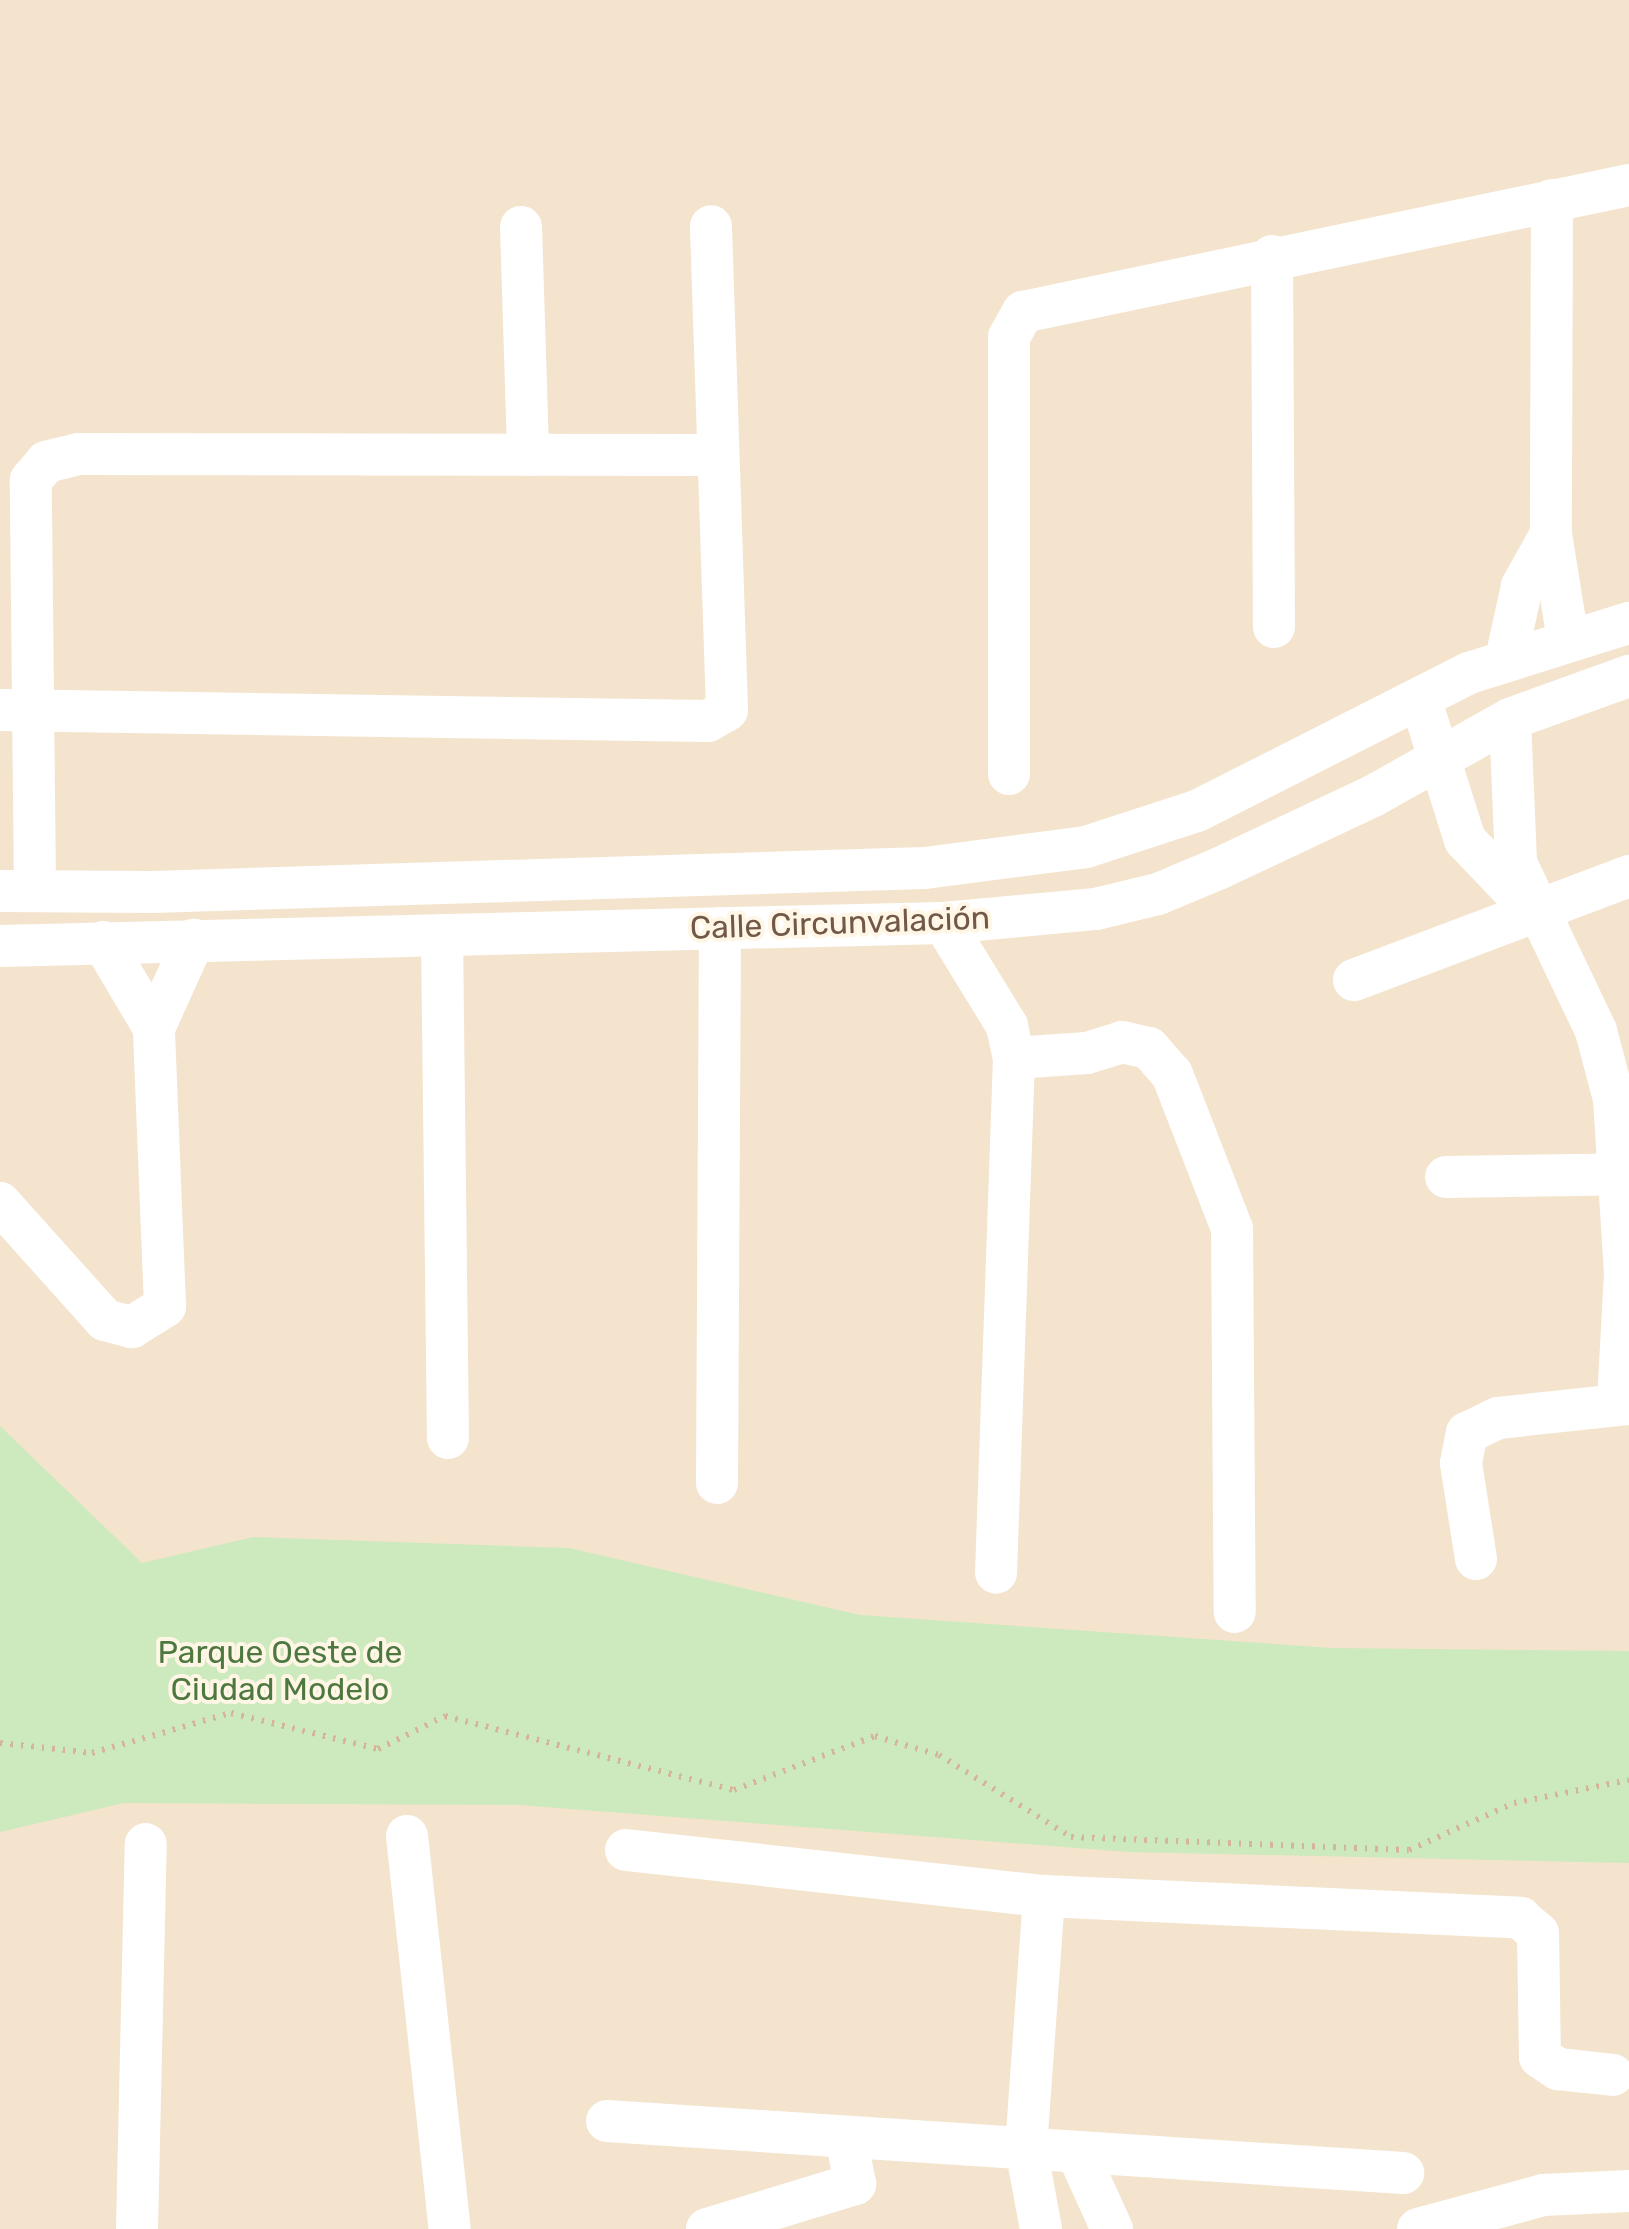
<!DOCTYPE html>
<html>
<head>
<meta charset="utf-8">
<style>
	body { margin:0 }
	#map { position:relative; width:1629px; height:2229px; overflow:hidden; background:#fcf2df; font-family:Rubik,sans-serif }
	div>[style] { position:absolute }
	.residential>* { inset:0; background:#f4e4cd }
	.green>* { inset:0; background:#cde9be }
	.path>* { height:6px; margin-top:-3px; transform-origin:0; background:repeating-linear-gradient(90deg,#d6b49a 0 2.5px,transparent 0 10.5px) }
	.minor>* { height:42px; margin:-21px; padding:0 21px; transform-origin:21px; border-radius:21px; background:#fff }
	span { translate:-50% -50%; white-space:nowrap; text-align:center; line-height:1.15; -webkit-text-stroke:8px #fff6e5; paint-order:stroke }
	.street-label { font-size:32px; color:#725847 }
	.park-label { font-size:32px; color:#4d783f }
</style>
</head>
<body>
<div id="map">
	<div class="residential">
		<i style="clip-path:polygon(0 0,1629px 0,1629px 2229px,0 2229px)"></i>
	</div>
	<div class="green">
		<i style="clip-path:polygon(0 1426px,142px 1563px,253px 1537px,569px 1548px,860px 1615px,1331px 1648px,1629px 1651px,1629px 1863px,1128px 1852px,519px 1805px,124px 1803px,0 1832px)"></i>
	</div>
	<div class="path">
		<i style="left:0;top:1743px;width:93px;rotate:6.2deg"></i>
		<i style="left:92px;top:1753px;width:145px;rotate:-16.1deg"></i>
		<i style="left:231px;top:1713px;width:151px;rotate:13.8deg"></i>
		<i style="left:378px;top:1749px;width:75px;rotate:-26.2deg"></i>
		<i style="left:445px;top:1716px;width:298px;rotate:14.4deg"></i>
		<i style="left:734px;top:1790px;width:151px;rotate:-21deg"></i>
		<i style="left:875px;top:1736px;width:67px;rotate:16.5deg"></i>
		<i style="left:939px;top:1755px;width:155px;rotate:31.8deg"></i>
		<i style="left:1071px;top:1837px;width:338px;rotate:2.2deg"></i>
		<i style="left:1409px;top:1850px;width:115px;rotate:-24.1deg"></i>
		<i style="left:1514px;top:1803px;width:117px;rotate:-11.3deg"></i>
	</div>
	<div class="minor">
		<i style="left:1552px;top:200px;width:334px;rotate:90.2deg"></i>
		<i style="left:1551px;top:534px;width:107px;rotate:80.9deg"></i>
		<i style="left:521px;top:227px;width:228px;rotate:88.2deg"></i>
		<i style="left:1272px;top:256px;width:371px;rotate:89.7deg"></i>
		<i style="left:1506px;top:659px;width:75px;rotate:-77.6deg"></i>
		<i style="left:1522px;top:586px;width:60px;rotate:-60.9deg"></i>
		<i style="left:1420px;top:698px;width:149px;rotate:72.4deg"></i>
		<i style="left:1465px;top:840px;width:94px;rotate:46.3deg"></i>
		<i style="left:0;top:710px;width:708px;rotate:0.89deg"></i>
		<i style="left:708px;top:721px;width:22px;rotate:-30deg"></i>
		<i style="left:727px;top:710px;width:484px;rotate:-91.9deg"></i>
		<i style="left:1510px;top:719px;width:144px;rotate:87.6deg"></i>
		<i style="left:1516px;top:863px;width:186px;rotate:64.5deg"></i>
		<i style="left:1596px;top:1031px;width:70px;rotate:75.2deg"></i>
		<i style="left:1614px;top:1099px;width:174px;rotate:86.4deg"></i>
		<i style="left:1625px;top:1273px;width:131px;rotate:93.1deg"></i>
		<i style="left:1009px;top:774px;width:437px;rotate:-90deg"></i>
		<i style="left:1009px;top:337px;width:29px;rotate:-61deg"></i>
		<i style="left:1023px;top:312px;width:619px;rotate:-11.84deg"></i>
		<i style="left:35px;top:890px;width:410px;rotate:-90.6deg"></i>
		<i style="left:31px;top:480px;width:23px;rotate:-50deg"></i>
		<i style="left:46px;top:462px;width:33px;rotate:-14deg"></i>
		<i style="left:78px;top:454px;width:637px;rotate:0.09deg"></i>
		<i style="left:0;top:891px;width:152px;rotate:0.4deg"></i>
		<i style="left:152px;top:892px;width:773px;rotate:-1.78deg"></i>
		<i style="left:925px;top:868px;width:162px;rotate:-7.4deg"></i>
		<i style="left:1086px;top:847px;width:117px;rotate:-18deg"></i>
		<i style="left:1197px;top:811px;width:305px;rotate:-26.9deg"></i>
		<i style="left:1469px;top:673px;width:168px;rotate:-17.4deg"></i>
		<i style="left:944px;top:923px;width:121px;rotate:58.5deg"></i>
		<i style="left:1007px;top:1026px;width:33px;rotate:78deg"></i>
		<i style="left:1014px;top:1058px;width:515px;rotate:92deg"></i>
		<i style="left:442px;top:935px;width:503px;rotate:89.32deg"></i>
		<i style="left:0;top:946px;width:944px;rotate:-1.4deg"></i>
		<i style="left:944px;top:923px;width:153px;rotate:-5.3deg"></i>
		<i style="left:1096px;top:909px;width:64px;rotate:-13.6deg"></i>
		<i style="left:1158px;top:894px;width:67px;rotate:-22.8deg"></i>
		<i style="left:1220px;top:868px;width:169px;rotate:-25.2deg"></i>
		<i style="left:1373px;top:796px;width:157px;rotate:-29.3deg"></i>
		<i style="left:1510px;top:719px;width:127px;rotate:-19.9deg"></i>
		<i style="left:1354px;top:980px;width:294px;rotate:-20.7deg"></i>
		<i style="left:154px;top:1028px;width:97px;rotate:-65.6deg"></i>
		<i style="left:1014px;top:1058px;width:73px;rotate:-3.9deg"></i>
		<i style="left:1087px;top:1053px;width:37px;rotate:-17deg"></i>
		<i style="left:1122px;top:1042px;width:28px;rotate:13deg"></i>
		<i style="left:1149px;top:1048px;width:35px;rotate:49deg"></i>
		<i style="left:1172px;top:1074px;width:166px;rotate:68.8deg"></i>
		<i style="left:1232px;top:1229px;width:383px;rotate:89.6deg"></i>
		<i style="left:1446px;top:1177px;width:183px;rotate:-0.9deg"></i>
		<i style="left:0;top:1203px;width:157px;rotate:48.1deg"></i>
		<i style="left:105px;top:1320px;width:28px;rotate:15deg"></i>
		<i style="left:132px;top:1327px;width:39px;rotate:-32deg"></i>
		<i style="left:165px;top:1306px;width:278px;rotate:-92.3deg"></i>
		<i style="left:154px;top:1028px;width:100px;rotate:-120.7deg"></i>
		<i style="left:717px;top:1483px;width:555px;rotate:-89.69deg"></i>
		<i style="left:1476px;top:1559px;width:97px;rotate:-98.9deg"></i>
		<i style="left:1461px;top:1463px;width:31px;rotate:-79deg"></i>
		<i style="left:1467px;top:1433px;width:34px;rotate:-26deg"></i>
		<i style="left:1498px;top:1418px;width:132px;rotate:-6.1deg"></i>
		<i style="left:407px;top:1836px;width:395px;rotate:83.8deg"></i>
		<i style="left:626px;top:1850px;width:421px;rotate:6.3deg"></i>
		<i style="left:1044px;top:1896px;width:477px;rotate:2.6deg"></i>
		<i style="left:1520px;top:1918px;width:23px;rotate:40deg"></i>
		<i style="left:1538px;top:1933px;width:124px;rotate:89.1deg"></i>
		<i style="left:1540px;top:2057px;width:22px;rotate:34deg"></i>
		<i style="left:1558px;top:2069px;width:55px;rotate:6.2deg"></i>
		<i style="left:607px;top:2121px;width:798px;rotate:3.74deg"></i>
		<i style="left:1077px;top:2152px;width:85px;rotate:65.6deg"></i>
		<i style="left:137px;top:2229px;width:385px;rotate:-88.7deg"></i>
		<i style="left:707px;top:2229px;width:155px;rotate:-16.9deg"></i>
		<i style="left:855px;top:2184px;width:48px;rotate:-100.8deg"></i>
		<i style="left:1041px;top:2229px;width:82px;rotate:-100.5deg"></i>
		<i style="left:1026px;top:2148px;width:253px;rotate:-85.9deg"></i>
		<i style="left:1418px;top:2229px;width:130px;rotate:-15.2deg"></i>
		<i style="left:1543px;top:2195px;width:86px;rotate:-2.7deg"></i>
	</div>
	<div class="street-label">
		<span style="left:840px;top:923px;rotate:-2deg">Calle Circunvalación</span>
	</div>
	<div class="park-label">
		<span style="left:280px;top:1671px">Parque Oeste de<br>Ciudad Modelo</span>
	</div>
</div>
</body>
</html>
